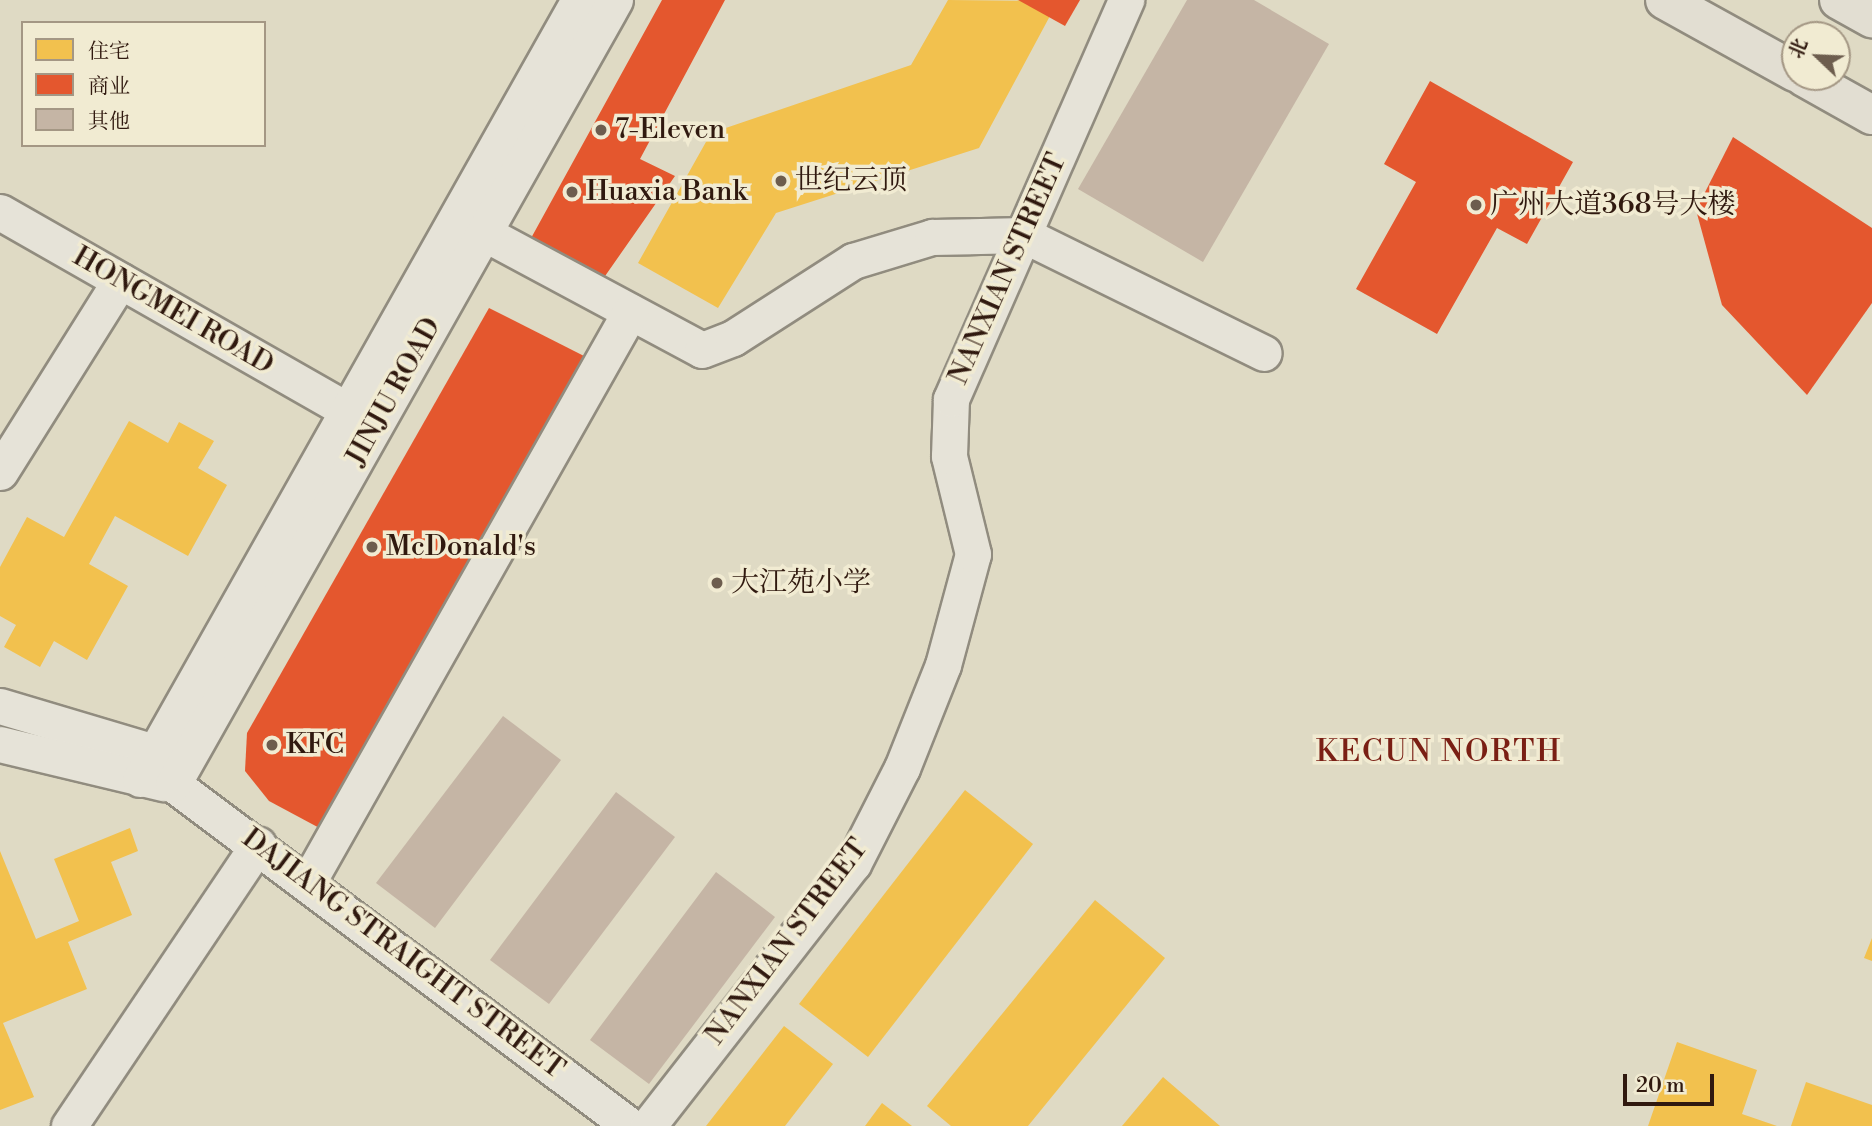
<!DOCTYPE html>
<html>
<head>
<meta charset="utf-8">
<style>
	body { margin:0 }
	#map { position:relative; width:1872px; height:1126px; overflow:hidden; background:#dfdac4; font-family:"Libre Bodoni","Noto Serif SC",serif }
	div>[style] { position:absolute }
	.homes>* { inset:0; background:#f2c14e }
	.shops>* { inset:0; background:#e4572e }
	.building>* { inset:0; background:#c5b5a5 }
	.roads { filter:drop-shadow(2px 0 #918c7f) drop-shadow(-2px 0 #918c7f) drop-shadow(0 2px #918c7f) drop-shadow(0 -2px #918c7f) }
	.minor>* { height:35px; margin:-17.5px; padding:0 17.5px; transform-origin:17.5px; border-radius:17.5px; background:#e6e3d8 }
	.highway>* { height:38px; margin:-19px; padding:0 19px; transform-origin:19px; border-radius:19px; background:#e2ded2 }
	.dots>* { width:19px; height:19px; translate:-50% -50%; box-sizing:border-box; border:4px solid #f1ebd2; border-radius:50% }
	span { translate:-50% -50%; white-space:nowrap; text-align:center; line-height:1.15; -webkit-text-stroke:7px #f1ebd2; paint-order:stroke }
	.poi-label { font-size:28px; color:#30190f }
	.left { translate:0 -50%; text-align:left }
	.street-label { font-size:28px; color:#30190f }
	.neighbourhood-label { font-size:30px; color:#7a1f14; letter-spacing:2px }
	.legend { position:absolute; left:21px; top:21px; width:245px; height:126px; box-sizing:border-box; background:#f1ebd2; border:2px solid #a49784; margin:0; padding:9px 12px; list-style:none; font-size:21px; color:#30190f }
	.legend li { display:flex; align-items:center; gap:14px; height:35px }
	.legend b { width:35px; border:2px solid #a49784 }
	.north { position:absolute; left:1781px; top:21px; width:70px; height:70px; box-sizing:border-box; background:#f1ebd2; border:2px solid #a49784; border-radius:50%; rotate:293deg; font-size:19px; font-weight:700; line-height:28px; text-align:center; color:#30190f }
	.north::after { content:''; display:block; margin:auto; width:24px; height:32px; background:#6d5d4e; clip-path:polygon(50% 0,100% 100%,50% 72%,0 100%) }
	.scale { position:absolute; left:1623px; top:1074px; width:91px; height:32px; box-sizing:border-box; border:4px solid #30190f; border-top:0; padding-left:9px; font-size:21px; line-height:24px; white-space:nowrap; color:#30190f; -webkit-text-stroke:5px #f1ebd2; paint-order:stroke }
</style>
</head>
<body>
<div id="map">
	<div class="homes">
		<i style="clip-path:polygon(948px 0,1058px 1px,979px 148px,776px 213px,718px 308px,638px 263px,711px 133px,911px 65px)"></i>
		<i style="clip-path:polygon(129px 421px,168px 443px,179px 422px,214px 441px,198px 468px,227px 485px,188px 556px,115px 516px,89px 564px,128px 586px,87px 660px,54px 641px,40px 667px,4px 647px,16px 625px,0 616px,0 567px,27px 517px,64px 537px)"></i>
		<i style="clip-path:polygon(965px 790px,1033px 844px,868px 1057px,799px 1004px)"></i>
		<i style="clip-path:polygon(130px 828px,138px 851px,111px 862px,132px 915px,68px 942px,87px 989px,3px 1023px,34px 1097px,0 1110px,0 851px,36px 939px,79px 921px,54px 859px)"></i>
		<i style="clip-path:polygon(1095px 900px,1165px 958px,1028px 1126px,951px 1126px,927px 1106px)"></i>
		<i style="clip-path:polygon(1872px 938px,1872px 961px,1864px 958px)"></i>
		<i style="clip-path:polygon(784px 1026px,833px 1064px,785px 1126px,706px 1126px)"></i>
		<i style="clip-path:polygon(1677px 1042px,1757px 1070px,1742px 1114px,1777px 1126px,1648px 1126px)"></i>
		<i style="clip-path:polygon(1163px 1077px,1220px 1126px,1122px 1126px)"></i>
		<i style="clip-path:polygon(1806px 1082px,1872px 1105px,1872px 1126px,1791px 1126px)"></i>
		<i style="clip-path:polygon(882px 1103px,912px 1126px,865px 1126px)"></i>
	</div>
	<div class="shops">
		<i style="clip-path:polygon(662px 0,725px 0,640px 159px,675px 176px,603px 279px,530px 240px)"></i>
		<i style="clip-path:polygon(1018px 0,1080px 0,1065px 26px)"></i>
		<i style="clip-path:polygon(1430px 81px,1573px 162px,1527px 244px,1497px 228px,1437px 334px,1356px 289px,1416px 182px,1384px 164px)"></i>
		<i style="clip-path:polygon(1733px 137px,1872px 228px,1872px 303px,1807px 395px,1722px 305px,1696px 210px)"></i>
		<i style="clip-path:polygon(489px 308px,584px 356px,325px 831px,269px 801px,245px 771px,247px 733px)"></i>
	</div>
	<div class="building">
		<i style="clip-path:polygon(1187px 0,1254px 0,1329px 44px,1203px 262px,1078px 189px)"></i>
		<i style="clip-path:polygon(503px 716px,561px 760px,435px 928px,376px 883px)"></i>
		<i style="clip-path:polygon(616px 792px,675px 837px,549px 1004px,490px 960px)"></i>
		<i style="clip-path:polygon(716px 872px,775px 917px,649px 1084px,590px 1040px)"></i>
	</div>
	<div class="roads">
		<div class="minor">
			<i style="left:0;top:212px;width:400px;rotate:29.7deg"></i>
			<i style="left:484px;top:233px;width:247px;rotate:28.2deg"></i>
			<i style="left:702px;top:350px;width:33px;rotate:-21deg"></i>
			<i style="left:733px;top:338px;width:143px;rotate:-32.7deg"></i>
			<i style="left:853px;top:261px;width:83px;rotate:-16.9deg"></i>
			<i style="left:932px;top:237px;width:92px;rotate:-1.2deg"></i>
			<i style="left:1024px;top:235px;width:267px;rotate:26.2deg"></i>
			<i style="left:0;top:472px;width:226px;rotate:-57.9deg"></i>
			<i style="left:0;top:706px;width:161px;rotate:16.6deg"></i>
			<i style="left:154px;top:752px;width:37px;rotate:59deg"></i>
			<i style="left:173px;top:784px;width:571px;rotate:36.81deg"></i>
			<i style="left:0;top:744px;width:168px;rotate:13.5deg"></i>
			<i style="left:140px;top:779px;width:894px;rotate:-60.6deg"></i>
			<i style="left:173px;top:784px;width:900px;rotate:-60.59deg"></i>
			<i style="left:308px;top:882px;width:655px;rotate:-60.54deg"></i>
			<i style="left:69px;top:1126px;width:339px;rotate:-56.1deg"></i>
			<i style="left:648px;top:1126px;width:333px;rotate:-52deg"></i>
			<i style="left:853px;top:864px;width:108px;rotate:-63deg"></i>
			<i style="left:902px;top:768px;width:111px;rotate:-68.3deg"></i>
			<i style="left:943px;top:665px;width:115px;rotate:-74.9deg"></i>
			<i style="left:973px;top:554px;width:101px;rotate:-103.8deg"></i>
			<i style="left:949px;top:456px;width:57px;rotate:-88deg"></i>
			<i style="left:951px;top:399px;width:436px;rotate:-66.3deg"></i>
		</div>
		<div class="highway">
			<i style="left:1665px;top:0;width:149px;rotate:29deg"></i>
			<i style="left:1839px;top:0;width:38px;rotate:29deg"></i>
			<i style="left:1804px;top:77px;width:78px;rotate:29.2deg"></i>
		</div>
	</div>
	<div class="dots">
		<i style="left:601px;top:130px;background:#6d5d4e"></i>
		<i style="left:781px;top:181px;background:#6d5d4e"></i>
		<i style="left:572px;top:192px;background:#6d5d4e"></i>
		<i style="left:1476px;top:205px;background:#6d5d4e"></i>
		<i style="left:372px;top:547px;background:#6d5d4e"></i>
		<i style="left:717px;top:583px;background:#6d5d4e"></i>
		<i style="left:272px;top:745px;background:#6d5d4e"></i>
	</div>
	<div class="poi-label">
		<span class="left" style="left:615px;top:130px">7-Eleven</span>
		<span class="left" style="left:795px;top:181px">世纪云顶</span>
		<span class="left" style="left:586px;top:192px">Huaxia Bank</span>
		<span class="left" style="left:1490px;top:205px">广州大道368号大楼</span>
		<span class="left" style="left:386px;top:547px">McDonald's</span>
		<span class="left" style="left:731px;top:583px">大江苑小学</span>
		<span class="left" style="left:286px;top:745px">KFC</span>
	</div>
	<div class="street-label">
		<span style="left:1008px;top:269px;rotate:-66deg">NANXIAN STREET</span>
		<span style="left:173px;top:311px;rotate:30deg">HONGMEI ROAD</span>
		<span style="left:394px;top:392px;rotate:-61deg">JINJU ROAD</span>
		<span style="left:787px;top:942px;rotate:-53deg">NANXIAN STREET</span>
		<span style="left:403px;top:954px;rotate:37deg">DAJIANG STRAIGHT STREET</span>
	</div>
	<div class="neighbourhood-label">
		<span style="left:1439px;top:752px">KECUN NORTH</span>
	</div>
	<ul class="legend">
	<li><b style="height:19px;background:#f2c14e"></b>住宅</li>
	<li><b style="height:19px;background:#e4572e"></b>商业</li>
	<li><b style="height:19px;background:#c5b5a5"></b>其他</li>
	</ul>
	<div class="north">北</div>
	<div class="scale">20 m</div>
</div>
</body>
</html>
